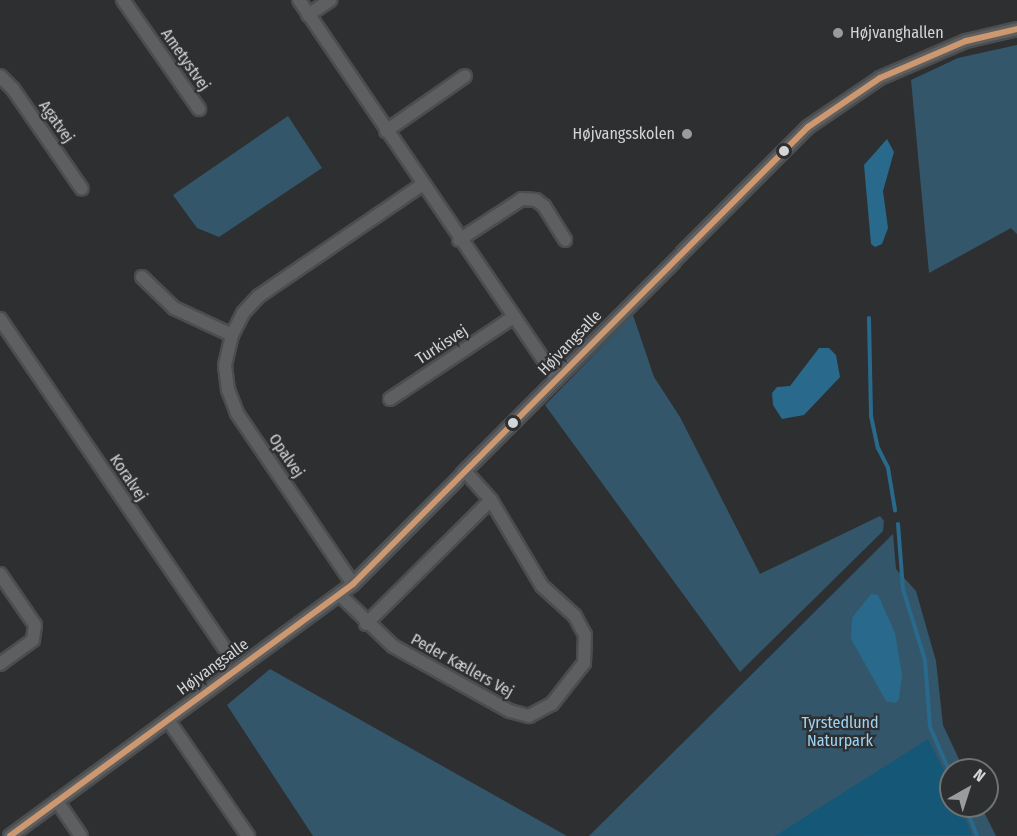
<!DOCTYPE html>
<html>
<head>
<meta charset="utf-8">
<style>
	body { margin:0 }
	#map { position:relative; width:1017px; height:836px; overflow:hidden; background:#2e2f30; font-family:"Fira Sans Condensed",sans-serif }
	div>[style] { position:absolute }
	.green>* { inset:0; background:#34566b }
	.forest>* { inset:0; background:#145777 }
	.water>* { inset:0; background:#29698c }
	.stream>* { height:4px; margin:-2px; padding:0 2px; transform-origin:2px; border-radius:2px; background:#29698c }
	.roads { filter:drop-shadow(2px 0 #4c4d4e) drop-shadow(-2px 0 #4c4d4e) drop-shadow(0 2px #4c4d4e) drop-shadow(0 -2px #4c4d4e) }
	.minor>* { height:12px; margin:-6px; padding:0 6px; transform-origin:6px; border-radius:6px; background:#5e5f60 }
	.bus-1>* { height:6px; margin:-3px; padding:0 3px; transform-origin:3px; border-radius:3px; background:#cd976f }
	.dots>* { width:16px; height:16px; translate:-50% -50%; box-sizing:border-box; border:3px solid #2d2f31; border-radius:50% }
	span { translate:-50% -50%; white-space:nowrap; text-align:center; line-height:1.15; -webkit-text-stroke:4.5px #2d2f31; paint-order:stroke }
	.poi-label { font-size:16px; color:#d3d5d6 }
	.left { translate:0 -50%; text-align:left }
	.right { translate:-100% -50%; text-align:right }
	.street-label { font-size:16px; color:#d3d5d6 }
	.park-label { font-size:16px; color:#9fd4f6 }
	.north { position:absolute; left:939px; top:758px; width:60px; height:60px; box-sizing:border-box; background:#2d2f31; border:2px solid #6f7173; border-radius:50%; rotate:39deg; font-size:16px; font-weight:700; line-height:24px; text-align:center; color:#d3d5d6 }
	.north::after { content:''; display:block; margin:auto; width:21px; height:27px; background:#999b9c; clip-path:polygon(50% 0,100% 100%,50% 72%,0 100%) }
</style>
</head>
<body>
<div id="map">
	<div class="green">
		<i style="clip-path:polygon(1017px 45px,1017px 234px,1011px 228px,929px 273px,911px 80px,958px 58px)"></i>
		<i style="clip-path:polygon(288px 116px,322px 168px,219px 237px,197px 228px,173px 195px)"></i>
		<i style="clip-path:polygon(633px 315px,654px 377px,680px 417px,760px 574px,880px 516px,884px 521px,883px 531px,740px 672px,545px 405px)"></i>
		<i style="clip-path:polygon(893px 534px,896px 569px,916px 591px,936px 661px,943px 725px,964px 770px,951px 770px,951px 806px,981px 806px,996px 836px,589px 836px)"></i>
		<i style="clip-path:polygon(270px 669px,558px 831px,567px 836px,313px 836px,227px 705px)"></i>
	</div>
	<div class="forest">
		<i style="clip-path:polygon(928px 739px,951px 784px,951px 806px,960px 806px,972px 835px,775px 836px)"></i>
	</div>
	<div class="water">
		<i style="clip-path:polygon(887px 139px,894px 152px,883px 191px,888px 228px,882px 244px,875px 247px,871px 244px,864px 165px)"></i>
		<i style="clip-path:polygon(819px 348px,829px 348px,836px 355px,840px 377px,804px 415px,782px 419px,773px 405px,772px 393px,777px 387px,790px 386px)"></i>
		<i style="clip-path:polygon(871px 594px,878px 595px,895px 633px,902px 675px,899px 699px,895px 703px,886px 701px,851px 639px,852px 618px)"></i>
	</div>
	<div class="stream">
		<i style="left:869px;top:318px;width:98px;rotate:88.8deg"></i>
		<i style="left:871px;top:416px;width:33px;rotate:78deg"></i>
		<i style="left:878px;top:448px;width:22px;rotate:63deg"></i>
		<i style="left:888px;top:468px;width:43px;rotate:80.5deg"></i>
		<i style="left:898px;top:524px;width:65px;rotate:85.6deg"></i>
		<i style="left:903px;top:589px;width:74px;rotate:72.8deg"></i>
		<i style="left:925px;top:660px;width:67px;rotate:85.7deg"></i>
		<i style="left:930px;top:727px;width:52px;rotate:66.4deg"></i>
		<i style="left:965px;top:806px;width:32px;rotate:68deg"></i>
	</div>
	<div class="roads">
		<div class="minor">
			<i style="left:123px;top:0;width:133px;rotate:55.1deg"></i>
			<i style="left:299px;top:0;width:459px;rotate:55.8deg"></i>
			<i style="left:308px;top:15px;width:27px;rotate:-34deg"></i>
			<i style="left:0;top:76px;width:18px;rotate:45deg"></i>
			<i style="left:13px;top:89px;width:121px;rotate:55.4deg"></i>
			<i style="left:386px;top:131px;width:96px;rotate:-34.8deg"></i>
			<i style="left:459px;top:240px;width:75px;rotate:-33.1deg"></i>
			<i style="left:522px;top:199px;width:14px;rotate:4deg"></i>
			<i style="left:536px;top:200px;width:10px;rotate:37deg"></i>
			<i style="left:544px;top:206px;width:40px;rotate:58deg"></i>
			<i style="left:142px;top:277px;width:45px;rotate:44.1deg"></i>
			<i style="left:174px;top:308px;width:64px;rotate:25deg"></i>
			<i style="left:0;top:319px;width:407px;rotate:55.7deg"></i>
			<i style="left:390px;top:399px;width:146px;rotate:-33.6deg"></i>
			<i style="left:0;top:574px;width:62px;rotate:55.5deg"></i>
			<i style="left:35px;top:625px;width:15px;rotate:98deg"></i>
			<i style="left:33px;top:640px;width:41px;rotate:144deg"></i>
			<i style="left:353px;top:584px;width:207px;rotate:-124.2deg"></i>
			<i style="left:237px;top:413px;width:25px;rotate:-111deg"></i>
			<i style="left:228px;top:390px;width:25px;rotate:-97deg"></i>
			<i style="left:225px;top:365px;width:31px;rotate:-77deg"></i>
			<i style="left:232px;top:335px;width:25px;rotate:-63deg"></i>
			<i style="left:243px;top:313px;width:23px;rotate:-47deg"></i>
			<i style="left:259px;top:296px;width:197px;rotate:-34.3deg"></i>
			<i style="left:340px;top:595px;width:74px;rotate:43.9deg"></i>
			<i style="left:393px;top:646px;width:134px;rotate:29.1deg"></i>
			<i style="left:510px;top:711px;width:20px;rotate:15deg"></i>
			<i style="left:529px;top:716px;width:26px;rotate:-28deg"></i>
			<i style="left:552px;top:704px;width:52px;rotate:-52deg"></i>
			<i style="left:584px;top:663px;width:28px;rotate:-88deg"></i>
			<i style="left:585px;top:635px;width:21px;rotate:-118deg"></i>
			<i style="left:575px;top:616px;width:45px;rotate:-137.7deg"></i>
			<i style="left:542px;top:586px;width:100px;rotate:-120.7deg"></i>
			<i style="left:491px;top:500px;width:36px;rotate:-132deg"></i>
			<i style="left:366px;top:624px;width:176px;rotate:-44.8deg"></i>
			<i style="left:168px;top:720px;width:141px;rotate:55.4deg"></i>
			<i style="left:57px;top:801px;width:42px;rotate:55.6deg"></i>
			<i style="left:10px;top:836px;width:426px;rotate:-36.3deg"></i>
			<i style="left:353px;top:584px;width:645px;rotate:-45.13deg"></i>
			<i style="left:808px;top:127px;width:87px;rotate:-34.2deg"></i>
			<i style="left:880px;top:78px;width:94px;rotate:-23.3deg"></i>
			<i style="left:966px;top:41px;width:52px;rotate:-13.2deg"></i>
		</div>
	</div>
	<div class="bus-1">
		<i style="left:10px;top:836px;width:426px;rotate:-36.3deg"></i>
		<i style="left:353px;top:584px;width:645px;rotate:-45.13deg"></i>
		<i style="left:808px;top:127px;width:87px;rotate:-34.2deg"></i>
		<i style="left:880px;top:78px;width:94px;rotate:-23.3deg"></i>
		<i style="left:966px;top:41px;width:52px;rotate:-13.2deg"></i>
	</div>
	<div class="dots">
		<i style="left:838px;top:33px;background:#999b9c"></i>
		<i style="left:687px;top:134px;background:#999b9c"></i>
		<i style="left:784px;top:151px;background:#d3d5d6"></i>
		<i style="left:513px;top:423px;background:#d3d5d6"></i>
	</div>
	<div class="poi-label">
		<span class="left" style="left:850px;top:33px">Højvanghallen</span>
		<span class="right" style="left:675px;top:134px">Højvangsskolen</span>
	</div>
	<div class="street-label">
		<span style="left:185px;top:60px;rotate:55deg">Ametystvej</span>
		<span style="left:56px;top:122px;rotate:55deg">Agatvej</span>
		<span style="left:570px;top:343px;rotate:-46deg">Højvangsalle</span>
		<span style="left:442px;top:345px;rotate:-33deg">Turkisvej</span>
		<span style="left:286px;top:456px;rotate:56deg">Opalvej</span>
		<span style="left:128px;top:478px;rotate:56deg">Koralvej</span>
		<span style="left:462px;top:666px;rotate:29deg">Peder Kællers Vej</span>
		<span style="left:213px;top:667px;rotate:-36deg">Højvangsalle</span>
	</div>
	<div class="park-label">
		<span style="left:840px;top:732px">Tyrstedlund<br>Naturpark</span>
	</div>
	<div class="north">N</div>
</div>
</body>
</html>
